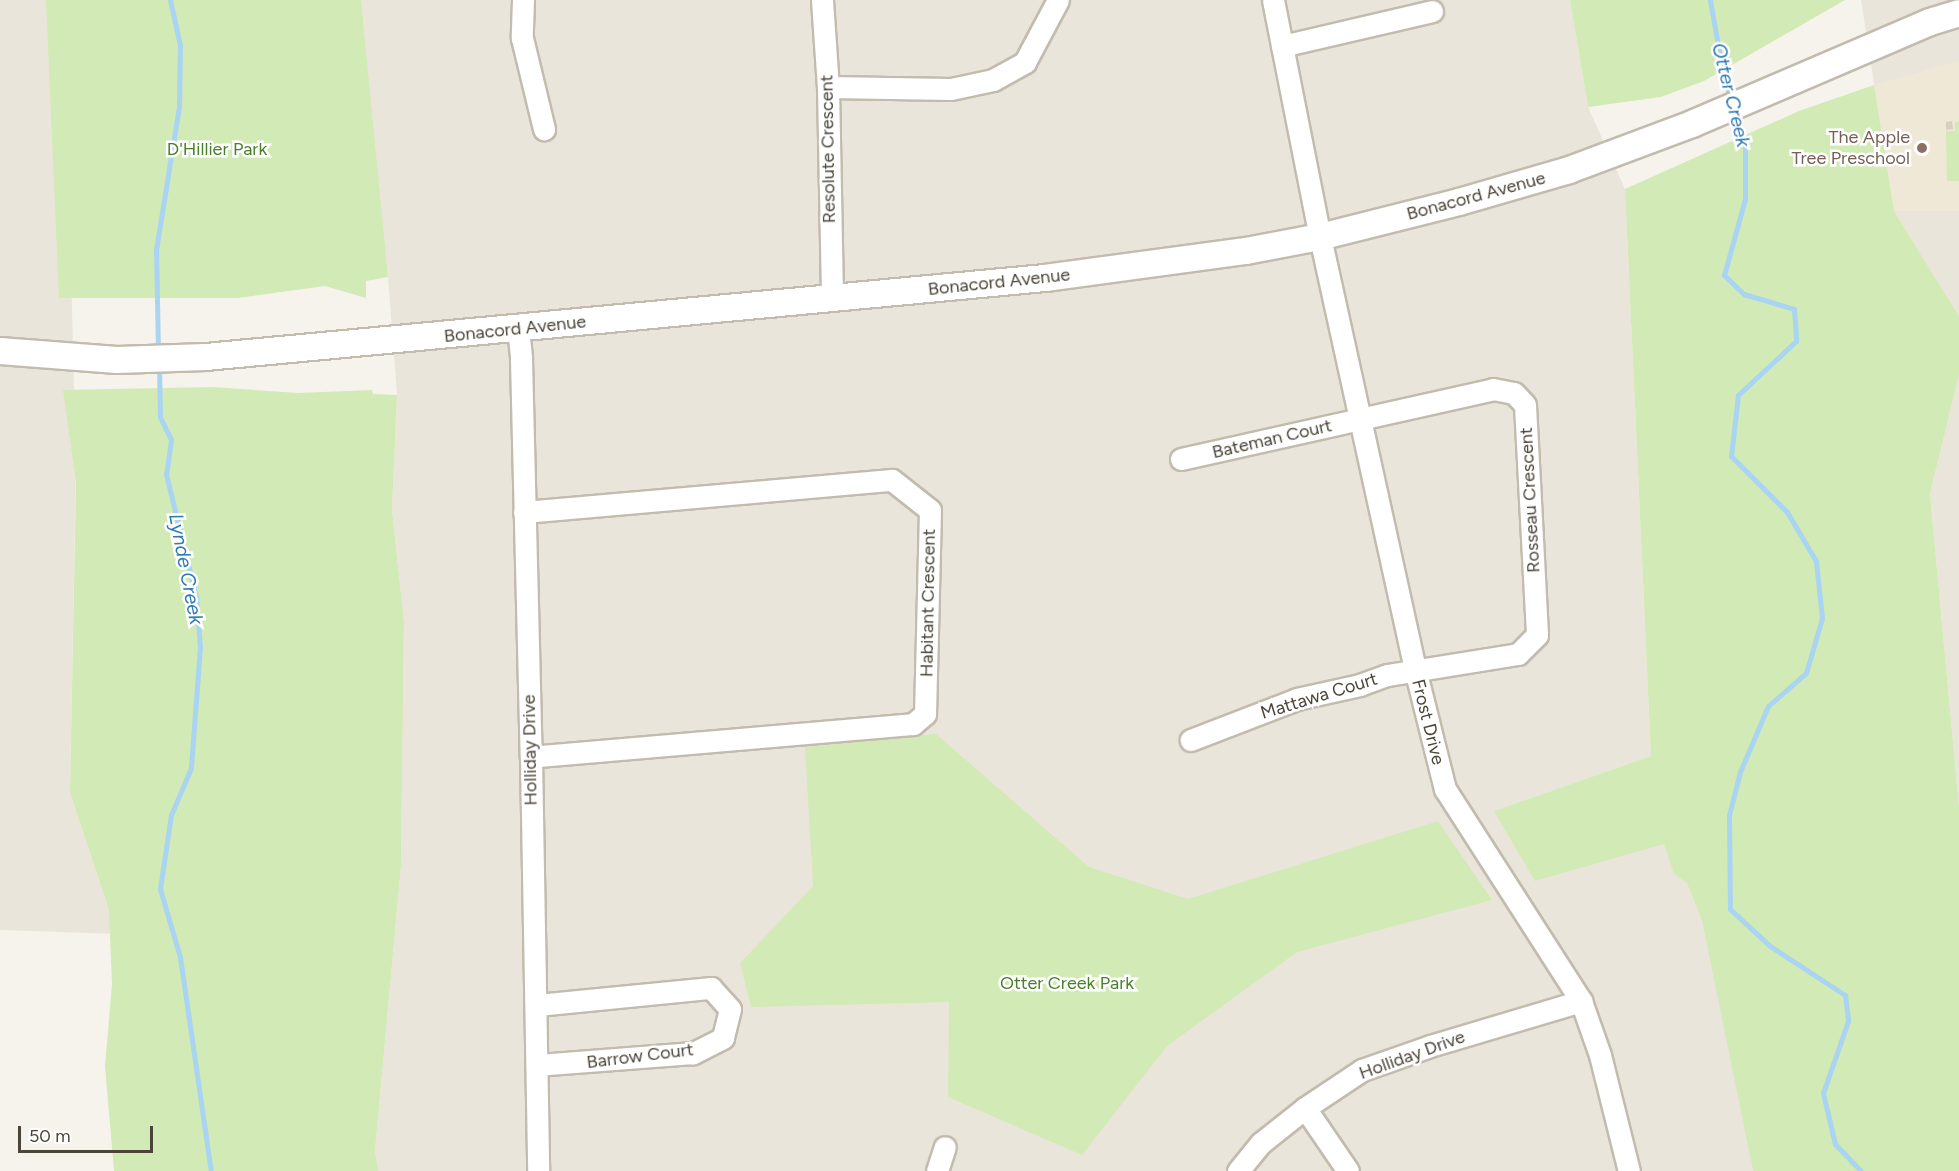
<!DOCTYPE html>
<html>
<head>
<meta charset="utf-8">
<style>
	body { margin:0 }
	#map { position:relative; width:1959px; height:1171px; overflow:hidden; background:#f6f3ec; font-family:Figtree,sans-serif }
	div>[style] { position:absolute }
	.residential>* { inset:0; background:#eae5da }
	.education>* { inset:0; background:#efe8d6 }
	.green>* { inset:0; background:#d2eab5 }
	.stream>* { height:5px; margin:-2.5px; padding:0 2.5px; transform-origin:2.5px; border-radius:2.5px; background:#a9d4f2 }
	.building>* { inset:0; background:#d8cfc1 }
	.roads { filter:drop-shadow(2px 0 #c2bbae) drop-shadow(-2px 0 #c2bbae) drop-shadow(0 2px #c2bbae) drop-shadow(0 -2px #c2bbae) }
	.minor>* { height:21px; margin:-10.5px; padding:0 10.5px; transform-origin:10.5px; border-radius:10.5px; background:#fff }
	.tertiary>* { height:26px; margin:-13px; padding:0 13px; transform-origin:13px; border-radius:13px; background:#fff }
	.dots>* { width:16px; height:16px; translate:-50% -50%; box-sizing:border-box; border:3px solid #fff; border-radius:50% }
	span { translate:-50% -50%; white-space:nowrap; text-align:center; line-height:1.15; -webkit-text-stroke:5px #fff; paint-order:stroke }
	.education-label { font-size:18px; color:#785e54 }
	.right { translate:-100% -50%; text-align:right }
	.park-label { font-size:18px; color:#4a7f2a }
	.street-label { font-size:18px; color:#4b4439 }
	.water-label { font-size:20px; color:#2e7ab2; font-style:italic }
	.scale { position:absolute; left:18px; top:1126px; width:135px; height:27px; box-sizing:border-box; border:3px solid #4b4439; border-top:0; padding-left:8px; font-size:18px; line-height:21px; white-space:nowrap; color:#4b4439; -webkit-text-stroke:4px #fff; paint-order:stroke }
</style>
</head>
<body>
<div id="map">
	<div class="residential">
		<i style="clip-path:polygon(0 0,64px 0,76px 463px,70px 793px,117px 934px,0 930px)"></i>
		<i style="clip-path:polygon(358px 0,1570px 0,1588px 107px,1625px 189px,1651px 756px,1494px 811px,1687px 837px,1753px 1171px,377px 1171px,375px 1151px,401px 866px,404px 622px,392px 510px,397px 395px,388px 277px)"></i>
		<i style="clip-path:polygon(1861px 0,1959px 0,1959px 316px,1894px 211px)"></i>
		<i style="clip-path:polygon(1959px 375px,1959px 807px,1930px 494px)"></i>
	</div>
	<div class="education">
		<i style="clip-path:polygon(1959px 61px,1959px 211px,1894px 211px,1874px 85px)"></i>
	</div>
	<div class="green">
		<i style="clip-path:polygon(46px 0,361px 0,388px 277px,366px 281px,366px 298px,325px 286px,238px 298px,59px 298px)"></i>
		<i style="clip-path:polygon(1570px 0,1845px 0,1704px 81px,1661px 97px,1588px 107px)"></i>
		<i style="clip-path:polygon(1874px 85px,1894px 211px,1959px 316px,1959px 375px,1930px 494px,1959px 807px,1959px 1171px,1753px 1171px,1702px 920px,1687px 883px,1674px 874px,1664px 844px,1535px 881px,1494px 811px,1651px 756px,1625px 189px,1799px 111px)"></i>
		<i style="clip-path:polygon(1955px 122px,1959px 122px,1959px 181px,1947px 181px,1946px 131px,1955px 131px)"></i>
		<i style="clip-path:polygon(212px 387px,298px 393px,372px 390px,373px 394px,397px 395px,392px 510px,404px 622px,401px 866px,375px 1151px,378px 1171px,114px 1171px,105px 1066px,112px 984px,109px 910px,70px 793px,76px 482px,63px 390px)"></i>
		<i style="clip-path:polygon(936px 734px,1089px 867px,1188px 899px,1438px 821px,1492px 900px,1297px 952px,1167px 1046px,1082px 1155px,948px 1097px,949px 1002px,751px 1007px,740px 963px,813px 886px,805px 747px)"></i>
	</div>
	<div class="stream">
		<i style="left:1710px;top:0;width:75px;rotate:80deg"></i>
		<i style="left:1723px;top:74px;width:27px;rotate:73deg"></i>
		<i style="left:1735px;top:112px;width:36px;rotate:74deg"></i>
		<i style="left:1745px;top:147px;width:52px;rotate:90deg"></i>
		<i style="left:1745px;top:199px;width:79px;rotate:105.4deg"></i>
		<i style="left:1724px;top:275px;width:28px;rotate:44deg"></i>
		<i style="left:1744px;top:294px;width:52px;rotate:16.7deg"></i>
		<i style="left:1794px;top:309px;width:32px;rotate:86deg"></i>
		<i style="left:1796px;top:341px;width:79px;rotate:137deg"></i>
		<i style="left:1738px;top:395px;width:61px;rotate:96.5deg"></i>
		<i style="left:1731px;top:456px;width:79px;rotate:45deg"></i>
		<i style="left:1787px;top:512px;width:57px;rotate:59.4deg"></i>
		<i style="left:1816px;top:561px;width:57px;rotate:84deg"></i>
		<i style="left:1822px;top:618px;width:57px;rotate:106.2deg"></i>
		<i style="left:1806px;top:673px;width:50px;rotate:139deg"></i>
		<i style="left:1768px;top:706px;width:72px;rotate:113deg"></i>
		<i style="left:1740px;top:772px;width:44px;rotate:104.3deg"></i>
		<i style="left:1729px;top:815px;width:94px;rotate:89.4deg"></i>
		<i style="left:1730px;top:909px;width:54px;rotate:42.8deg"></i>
		<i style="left:1770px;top:946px;width:90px;rotate:33.2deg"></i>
		<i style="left:1845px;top:995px;width:26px;rotate:83deg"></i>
		<i style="left:1848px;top:1021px;width:76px;rotate:109.1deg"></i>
		<i style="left:1823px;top:1093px;width:52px;rotate:76.8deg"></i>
		<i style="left:1835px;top:1144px;width:37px;rotate:46deg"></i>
		<i style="left:158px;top:352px;width:102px;rotate:-91.1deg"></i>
		<i style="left:156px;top:250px;width:145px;rotate:-80.9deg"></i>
		<i style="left:179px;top:107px;width:62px;rotate:-89.1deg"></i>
		<i style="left:180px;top:45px;width:46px;rotate:-102.5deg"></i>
		<i style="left:159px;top:364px;width:53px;rotate:88.9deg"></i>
		<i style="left:160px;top:417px;width:25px;rotate:64deg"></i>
		<i style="left:171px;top:440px;width:34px;rotate:98deg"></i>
		<i style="left:166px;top:474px;width:127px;rotate:76.3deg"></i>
		<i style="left:196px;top:597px;width:50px;rotate:85.4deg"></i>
		<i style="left:200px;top:647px;width:121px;rotate:94.3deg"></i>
		<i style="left:191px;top:768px;width:51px;rotate:113.1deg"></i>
		<i style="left:171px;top:815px;width:75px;rotate:98.5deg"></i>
		<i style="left:160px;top:889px;width:71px;rotate:73.6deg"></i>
		<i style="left:180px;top:957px;width:216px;rotate:81.8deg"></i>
	</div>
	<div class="building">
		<i style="clip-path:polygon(1952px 121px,1953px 129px,1946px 130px,1946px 122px)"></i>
	</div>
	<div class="roads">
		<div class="minor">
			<i style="left:523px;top:0;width:38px;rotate:92deg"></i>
			<i style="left:522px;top:38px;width:94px;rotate:76.4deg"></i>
			<i style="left:822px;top:0;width:87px;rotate:86.1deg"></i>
			<i style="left:828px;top:87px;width:211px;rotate:88.9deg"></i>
			<i style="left:1273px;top:0;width:242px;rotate:78.8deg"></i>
			<i style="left:1320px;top:237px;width:442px;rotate:77.6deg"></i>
			<i style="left:1415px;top:669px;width:124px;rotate:76deg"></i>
			<i style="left:1445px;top:789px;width:252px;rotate:57.3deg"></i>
			<i style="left:1581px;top:1001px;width:57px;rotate:70.6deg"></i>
			<i style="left:1600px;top:1055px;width:120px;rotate:76deg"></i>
			<i style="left:1282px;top:46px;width:154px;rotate:-13.1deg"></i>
			<i style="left:828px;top:87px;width:123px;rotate:0.9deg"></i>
			<i style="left:951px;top:89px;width:43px;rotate:-12.1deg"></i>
			<i style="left:993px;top:80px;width:37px;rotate:-29deg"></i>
			<i style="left:1025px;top:62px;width:70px;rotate:-62deg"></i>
			<i style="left:518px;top:328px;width:31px;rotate:84deg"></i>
			<i style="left:521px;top:359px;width:398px;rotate:88.6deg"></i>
			<i style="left:531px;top:757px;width:414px;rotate:89deg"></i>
			<i style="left:1181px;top:459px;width:320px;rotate:-12.6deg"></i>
			<i style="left:1493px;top:389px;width:21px;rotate:11deg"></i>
			<i style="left:1514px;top:393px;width:16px;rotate:47deg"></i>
			<i style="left:1525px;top:405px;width:230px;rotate:87deg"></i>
			<i style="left:1537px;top:635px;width:27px;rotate:135deg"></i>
			<i style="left:1518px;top:654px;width:133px;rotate:170.9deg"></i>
			<i style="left:1387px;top:675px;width:29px;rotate:160deg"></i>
			<i style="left:1360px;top:685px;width:65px;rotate:167.5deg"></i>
			<i style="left:1297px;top:699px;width:114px;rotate:158.9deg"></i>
			<i style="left:524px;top:512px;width:369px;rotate:-5deg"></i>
			<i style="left:892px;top:480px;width:48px;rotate:38.3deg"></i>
			<i style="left:930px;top:510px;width:204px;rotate:91.4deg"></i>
			<i style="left:925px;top:714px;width:16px;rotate:140deg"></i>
			<i style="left:913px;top:724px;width:383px;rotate:175.1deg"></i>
			<i style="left:537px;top:1005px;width:175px;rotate:-5.6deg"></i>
			<i style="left:711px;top:988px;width:28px;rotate:48deg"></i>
			<i style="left:730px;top:1009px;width:30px;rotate:104deg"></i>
			<i style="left:723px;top:1038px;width:34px;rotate:153deg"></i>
			<i style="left:693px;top:1053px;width:155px;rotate:175.6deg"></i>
			<i style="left:1305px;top:1108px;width:76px;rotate:55.7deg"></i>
			<i style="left:937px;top:1171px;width:25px;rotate:-72deg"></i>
			<i style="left:1238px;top:1171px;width:36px;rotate:-51deg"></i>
			<i style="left:1261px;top:1143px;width:56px;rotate:-38.5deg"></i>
			<i style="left:1305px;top:1108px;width:69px;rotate:-33.7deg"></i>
			<i style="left:1362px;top:1070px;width:72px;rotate:-19.4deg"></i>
			<i style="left:1430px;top:1046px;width:158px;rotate:-16.6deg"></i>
		</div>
		<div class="tertiary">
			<i style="left:0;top:351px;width:117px;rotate:4.4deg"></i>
			<i style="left:117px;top:360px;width:89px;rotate:-1.9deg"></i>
			<i style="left:206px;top:357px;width:843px;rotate:-5.38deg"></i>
			<i style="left:1045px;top:278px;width:203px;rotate:-7.7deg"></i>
			<i style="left:1246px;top:251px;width:75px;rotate:-10.7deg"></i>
			<i style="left:1320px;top:237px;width:143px;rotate:-14.1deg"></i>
			<i style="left:1459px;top:202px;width:115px;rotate:-16.2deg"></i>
			<i style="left:1569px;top:170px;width:131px;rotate:-20.5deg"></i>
			<i style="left:1692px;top:124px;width:259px;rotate:-23.2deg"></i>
			<i style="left:1930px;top:22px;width:30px;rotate:-17deg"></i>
		</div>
	</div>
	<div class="dots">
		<i style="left:1922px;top:148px;background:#8d6e63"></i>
	</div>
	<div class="education-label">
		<span class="right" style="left:1910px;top:148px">The Apple<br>Tree Preschool</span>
	</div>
	<div class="park-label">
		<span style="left:217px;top:149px">D'Hillier Park</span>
		<span style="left:1067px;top:983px">Otter Creek Park</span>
	</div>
	<div class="street-label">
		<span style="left:828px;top:149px;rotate:-91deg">Resolute Crescent</span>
		<span style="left:1476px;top:196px;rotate:-15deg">Bonacord Avenue</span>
		<span style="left:999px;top:282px;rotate:-6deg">Bonacord Avenue</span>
		<span style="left:515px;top:329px;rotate:-6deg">Bonacord Avenue</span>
		<span style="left:1272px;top:439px;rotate:-13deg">Bateman Court</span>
		<span style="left:1530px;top:500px;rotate:-93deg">Rosseau Crescent</span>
		<span style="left:928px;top:603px;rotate:-89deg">Habitant Crescent</span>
		<span style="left:1319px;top:696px;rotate:-17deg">Mattawa Court</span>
		<span style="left:1428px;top:722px;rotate:76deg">Frost Drive</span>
		<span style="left:530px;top:750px;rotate:-91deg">Holliday Drive</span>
		<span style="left:1412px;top:1055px;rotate:-20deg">Holliday Drive</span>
		<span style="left:640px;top:1056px;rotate:-7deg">Barrow Court</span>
	</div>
	<div class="water-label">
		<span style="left:1731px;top:95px;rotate:76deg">Otter Creek</span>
		<span style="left:186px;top:569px;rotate:79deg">Lynde Creek</span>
	</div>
	<div class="scale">50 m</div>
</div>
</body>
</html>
